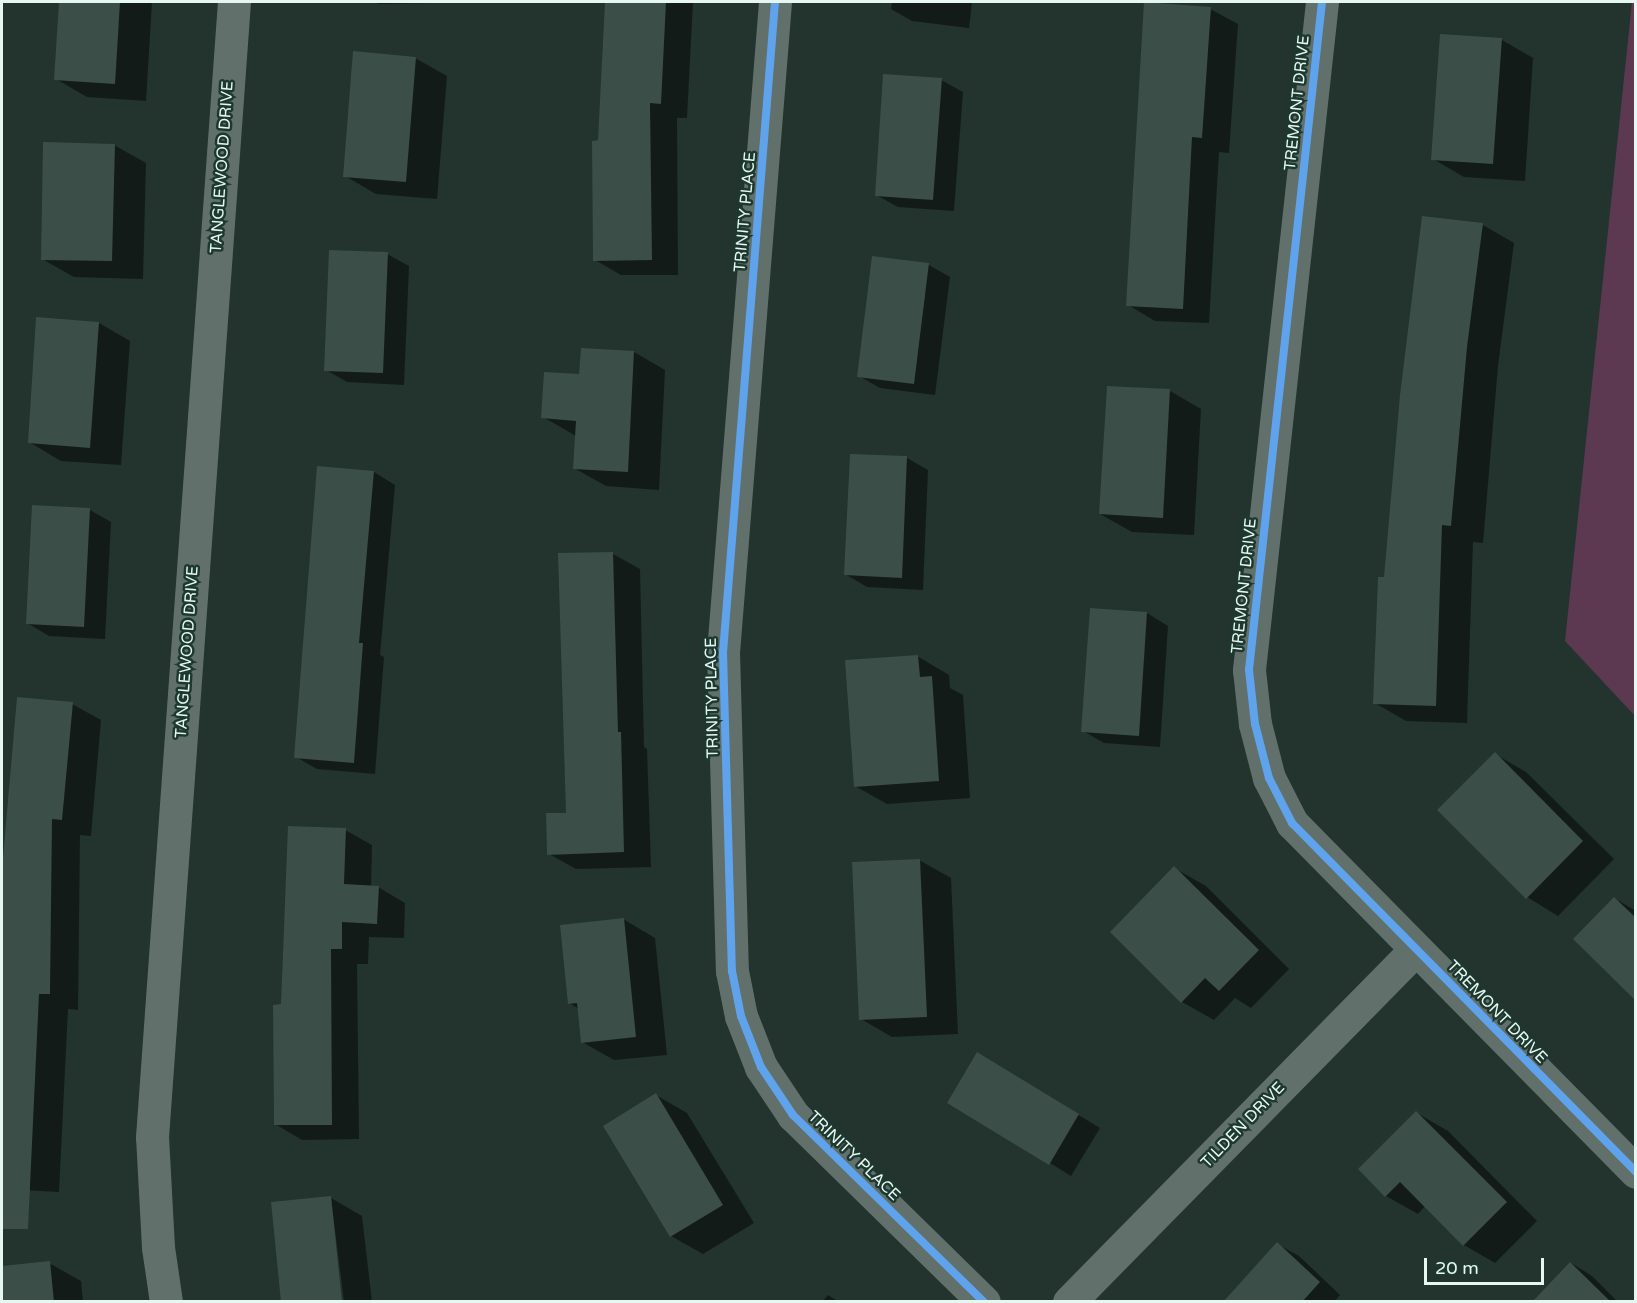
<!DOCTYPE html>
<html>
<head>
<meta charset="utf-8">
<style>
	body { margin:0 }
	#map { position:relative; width:1637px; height:1303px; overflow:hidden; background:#23332d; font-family:"Varela Round",sans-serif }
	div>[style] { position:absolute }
	.green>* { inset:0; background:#5c3951 }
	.shadow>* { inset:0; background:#0007 }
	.building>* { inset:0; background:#3b4e48 }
	.street>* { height:33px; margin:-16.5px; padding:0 16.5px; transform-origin:16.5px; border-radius:16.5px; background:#61706a }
	.cycleway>* { height:8px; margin:-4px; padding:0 4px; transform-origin:4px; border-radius:4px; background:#60a3ed }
	span { translate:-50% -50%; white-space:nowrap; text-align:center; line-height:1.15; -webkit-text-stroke:5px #1d392f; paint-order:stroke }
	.street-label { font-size:16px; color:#e6f6f0 }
	.frame { position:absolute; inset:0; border:3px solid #e6f6f0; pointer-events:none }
	.scale { position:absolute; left:1424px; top:1258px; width:120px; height:27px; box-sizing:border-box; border:3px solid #e6f6f0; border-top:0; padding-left:8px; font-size:18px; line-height:21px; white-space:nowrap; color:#e6f6f0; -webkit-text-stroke:4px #1d392f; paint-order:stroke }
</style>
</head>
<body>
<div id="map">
	<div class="green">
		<i style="clip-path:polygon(1632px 2px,1636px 2px,1635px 716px,1565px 641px)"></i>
	</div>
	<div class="shadow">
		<i style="clip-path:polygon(61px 2px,152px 2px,146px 101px,87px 97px,56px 79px)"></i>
		<i style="clip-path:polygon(374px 2px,435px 2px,435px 3px,379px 4px)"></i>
		<i style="clip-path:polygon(607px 2px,693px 2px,687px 118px,677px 118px,678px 275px,621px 275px,595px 260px)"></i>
		<i style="clip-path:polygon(892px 2px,972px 2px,969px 28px,912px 21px,891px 9px)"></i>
		<i style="clip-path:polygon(1210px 9px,1238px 24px,1229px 153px,1219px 152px,1209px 323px,1155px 321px,1128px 305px)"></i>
		<i style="clip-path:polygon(1502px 40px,1533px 58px,1525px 181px,1464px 177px,1433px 159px)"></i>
		<i style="clip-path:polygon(415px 58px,447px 76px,437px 199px,376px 194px,345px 176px)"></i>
		<i style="clip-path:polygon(941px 80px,963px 92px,954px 211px,898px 207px,876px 195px)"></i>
		<i style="clip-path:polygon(114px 145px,146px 163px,143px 279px,74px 277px,42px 259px)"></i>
		<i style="clip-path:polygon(1483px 225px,1514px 243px,1498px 366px,1483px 543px,1473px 542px,1467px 723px,1406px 721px,1375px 703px,1385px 579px)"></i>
		<i style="clip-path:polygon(387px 254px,409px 266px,404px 385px,347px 382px,326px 370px)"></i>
		<i style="clip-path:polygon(873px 257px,929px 265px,950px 277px,935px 395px,880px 388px,859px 376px)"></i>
		<i style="clip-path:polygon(99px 323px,130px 341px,121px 465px,61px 461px,29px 442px)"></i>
		<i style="clip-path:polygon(634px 352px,665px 370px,659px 490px,606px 486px,574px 468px,576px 436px,543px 417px,581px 375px)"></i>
		<i style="clip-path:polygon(1170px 391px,1201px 409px,1194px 535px,1132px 532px,1100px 514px)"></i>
		<i style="clip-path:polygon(907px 458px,928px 470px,923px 590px,867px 587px,845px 574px)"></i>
		<i style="clip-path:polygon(319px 467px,374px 472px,395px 485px,380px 655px,384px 657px,375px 774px,317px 769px,296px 757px)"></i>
		<i style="clip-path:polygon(90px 510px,111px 522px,105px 639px,49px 636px,27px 623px)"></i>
		<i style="clip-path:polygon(613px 554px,640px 569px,644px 747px,647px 749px,651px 867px,576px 869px,549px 854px,568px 814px)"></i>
		<i style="clip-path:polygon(1092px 609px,1147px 613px,1168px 626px,1160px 747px,1104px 743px,1083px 731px)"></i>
		<i style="clip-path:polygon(917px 656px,949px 675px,950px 688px,963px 695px,970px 798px,887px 804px,855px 786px)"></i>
		<i style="clip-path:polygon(72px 704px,101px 720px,91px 836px,80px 835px,78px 1010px,68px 1009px,59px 1192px,2px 1189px,2px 868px)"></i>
		<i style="clip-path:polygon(1495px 754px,1526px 772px,1614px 859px,1558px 916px,1527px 897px)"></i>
		<i style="clip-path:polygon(345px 830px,372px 845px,371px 887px,378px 887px,405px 903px,404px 938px,369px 937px,368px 964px,357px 964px,359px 1139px,302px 1140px,275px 1124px,283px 1006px)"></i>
		<i style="clip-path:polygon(919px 860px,951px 878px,958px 1034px,892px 1037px,861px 1019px)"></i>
		<i style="clip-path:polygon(1174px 868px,1206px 886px,1289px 969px,1251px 1008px,1235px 998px,1214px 1020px,1182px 1002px)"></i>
		<i style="clip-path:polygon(1614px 898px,1636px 911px,1636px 998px,1575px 939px)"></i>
		<i style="clip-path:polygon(623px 919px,655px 938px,667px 1055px,614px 1060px,582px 1042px,579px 1009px,569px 1003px)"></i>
		<i style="clip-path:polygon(998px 1066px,1100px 1128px,1071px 1176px,1050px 1163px)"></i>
		<i style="clip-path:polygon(656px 1095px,687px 1113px,754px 1223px,703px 1254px,671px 1236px)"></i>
		<i style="clip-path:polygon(1417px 1113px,1448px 1131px,1537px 1221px,1495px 1263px,1464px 1245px,1425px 1206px,1418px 1214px,1386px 1196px)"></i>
		<i style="clip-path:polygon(331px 1198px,362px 1216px,372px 1302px,344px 1302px)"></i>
		<i style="clip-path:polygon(1277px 1244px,1299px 1256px,1340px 1295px,1334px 1302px,1225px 1302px)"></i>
		<i style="clip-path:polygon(49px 1263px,81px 1281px,83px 1302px,2px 1302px,2px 1267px)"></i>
		<i style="clip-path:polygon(1571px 1263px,1592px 1276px,1618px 1302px,1534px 1302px)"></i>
		<i style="clip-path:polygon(828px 1295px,839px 1302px,822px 1302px)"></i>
	</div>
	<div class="building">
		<i style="clip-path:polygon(59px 2px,120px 2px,115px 84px,54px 80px)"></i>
		<i style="clip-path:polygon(605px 2px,666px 2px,661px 104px,650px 103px,652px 260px,593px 261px,592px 141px,598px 140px)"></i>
		<i style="clip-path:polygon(1144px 2px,1211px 7px,1202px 138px,1192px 137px,1183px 309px,1126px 306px)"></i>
		<i style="clip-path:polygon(1440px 34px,1502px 38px,1493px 164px,1431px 160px)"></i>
		<i style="clip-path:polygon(353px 51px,416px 57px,406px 182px,343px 177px)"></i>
		<i style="clip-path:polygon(883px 74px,942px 78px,933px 200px,875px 196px)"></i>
		<i style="clip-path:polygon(43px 142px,115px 144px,112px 261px,41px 260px)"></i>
		<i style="clip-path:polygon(1422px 216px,1483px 223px,1467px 347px,1451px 526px,1442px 525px,1436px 706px,1373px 704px,1378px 577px,1384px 577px,1400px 395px)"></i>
		<i style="clip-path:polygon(329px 250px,388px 252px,383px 373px,324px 371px)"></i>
		<i style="clip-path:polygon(872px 256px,929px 263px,914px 384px,857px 377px)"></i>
		<i style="clip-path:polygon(36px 317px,99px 322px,90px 448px,28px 443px)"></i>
		<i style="clip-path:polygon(581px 348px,634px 351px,628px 472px,573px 469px,576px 421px,541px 418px,544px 372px,579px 374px)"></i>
		<i style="clip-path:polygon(1107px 386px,1170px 389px,1163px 518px,1099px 514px)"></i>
		<i style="clip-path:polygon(850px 454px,907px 456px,902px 578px,844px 575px)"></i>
		<i style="clip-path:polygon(317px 466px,374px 471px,359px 643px,363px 643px,354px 763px,294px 758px)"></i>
		<i style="clip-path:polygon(32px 505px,90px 508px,84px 627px,26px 624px)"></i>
		<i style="clip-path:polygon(613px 552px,618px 732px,621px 732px,624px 852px,547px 855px,546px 813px,566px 813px,558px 553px)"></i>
		<i style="clip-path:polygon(1090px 608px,1147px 612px,1139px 736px,1081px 732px)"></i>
		<i style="clip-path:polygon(918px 655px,920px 677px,932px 676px,939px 781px,854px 787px,845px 660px)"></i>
		<i style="clip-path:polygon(17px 697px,73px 702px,62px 820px,52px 819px,50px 994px,39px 994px,28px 1229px,2px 1229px,2px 869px)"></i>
		<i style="clip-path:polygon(1495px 752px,1583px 841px,1526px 899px,1437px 810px)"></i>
		<i style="clip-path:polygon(288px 826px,346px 828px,344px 884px,379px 886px,377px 924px,342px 922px,342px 949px,331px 949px,332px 1125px,274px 1125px,273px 1005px,281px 1004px)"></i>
		<i style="clip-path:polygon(920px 859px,927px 1017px,859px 1020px,852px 862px)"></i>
		<i style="clip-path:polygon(1174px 866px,1259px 950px,1219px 991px,1205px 978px,1181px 1003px,1110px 932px)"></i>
		<i style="clip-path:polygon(1614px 897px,1635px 917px,1635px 1000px,1573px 939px)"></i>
		<i style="clip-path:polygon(624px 918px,636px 1037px,581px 1043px,577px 1003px,568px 1004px,560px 925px)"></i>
		<i style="clip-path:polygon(977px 1052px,1079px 1114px,1049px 1165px,947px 1103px)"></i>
		<i style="clip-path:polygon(656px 1093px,723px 1205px,670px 1237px,603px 1126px)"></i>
		<i style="clip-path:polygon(1416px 1111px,1507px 1202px,1463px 1246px,1400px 1182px,1385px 1197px,1358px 1169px)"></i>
		<i style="clip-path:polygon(331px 1196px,342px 1302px,281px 1302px,271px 1202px)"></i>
		<i style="clip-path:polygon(1277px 1242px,1320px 1282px,1302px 1302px,1223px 1302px)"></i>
		<i style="clip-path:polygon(50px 1261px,54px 1302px,2px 1302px,2px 1266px)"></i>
		<i style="clip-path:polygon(1570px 1262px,1611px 1302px,1532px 1302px)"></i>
	</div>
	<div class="street">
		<i style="left:775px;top:2px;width:652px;rotate:94.57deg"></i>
		<i style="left:723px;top:652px;width:319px;rotate:88.4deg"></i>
		<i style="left:732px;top:971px;width:46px;rotate:78.7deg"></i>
		<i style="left:741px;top:1016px;width:55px;rotate:68.6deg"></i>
		<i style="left:761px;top:1067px;width:58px;rotate:56.3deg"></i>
		<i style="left:793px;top:1115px;width:267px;rotate:44.4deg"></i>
		<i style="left:1322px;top:2px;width:672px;rotate:96.24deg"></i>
		<i style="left:1249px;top:670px;width:54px;rotate:83.7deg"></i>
		<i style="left:1255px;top:724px;width:56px;rotate:75.5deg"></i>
		<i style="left:1269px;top:778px;width:51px;rotate:62.9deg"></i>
		<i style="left:1292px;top:823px;width:490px;rotate:45.4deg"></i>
		<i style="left:166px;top:1302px;width:56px;rotate:-98.3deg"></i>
		<i style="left:158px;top:1247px;width:110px;rotate:-93.1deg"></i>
		<i style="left:152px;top:1137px;width:1138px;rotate:-85.87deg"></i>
		<i style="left:1069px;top:1302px;width:495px;rotate:-45.5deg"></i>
	</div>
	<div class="cycleway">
		<i style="left:775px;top:2px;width:652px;rotate:94.57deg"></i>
		<i style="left:723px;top:652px;width:319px;rotate:88.4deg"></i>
		<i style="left:732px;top:971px;width:46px;rotate:78.7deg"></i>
		<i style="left:741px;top:1016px;width:55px;rotate:68.6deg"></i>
		<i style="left:761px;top:1067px;width:58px;rotate:56.3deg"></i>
		<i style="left:793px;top:1115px;width:267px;rotate:44.4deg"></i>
		<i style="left:1322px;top:2px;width:672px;rotate:96.24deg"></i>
		<i style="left:1249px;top:670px;width:54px;rotate:83.7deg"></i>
		<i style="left:1255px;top:724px;width:56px;rotate:75.5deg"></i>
		<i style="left:1269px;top:778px;width:51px;rotate:62.9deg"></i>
		<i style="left:1292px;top:823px;width:490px;rotate:45.4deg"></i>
	</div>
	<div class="street-label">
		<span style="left:1297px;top:103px;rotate:-84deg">TREMONT DRIVE</span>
		<span style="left:222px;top:167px;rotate:-86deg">TANGLEWOOD DRIVE</span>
		<span style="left:745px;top:212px;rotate:-85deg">TRINITY PLACE</span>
		<span style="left:1244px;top:586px;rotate:-84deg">TREMONT DRIVE</span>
		<span style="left:187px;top:652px;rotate:-86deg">TANGLEWOOD DRIVE</span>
		<span style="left:712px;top:698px;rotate:-91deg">TRINITY PLACE</span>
		<span style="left:1497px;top:1012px;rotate:46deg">TREMONT DRIVE</span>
		<span style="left:1243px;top:1125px;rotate:-46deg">TILDEN DRIVE</span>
		<span style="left:854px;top:1156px;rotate:44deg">TRINITY PLACE</span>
	</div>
	<div class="frame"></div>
	<div class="scale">20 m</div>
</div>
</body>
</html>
